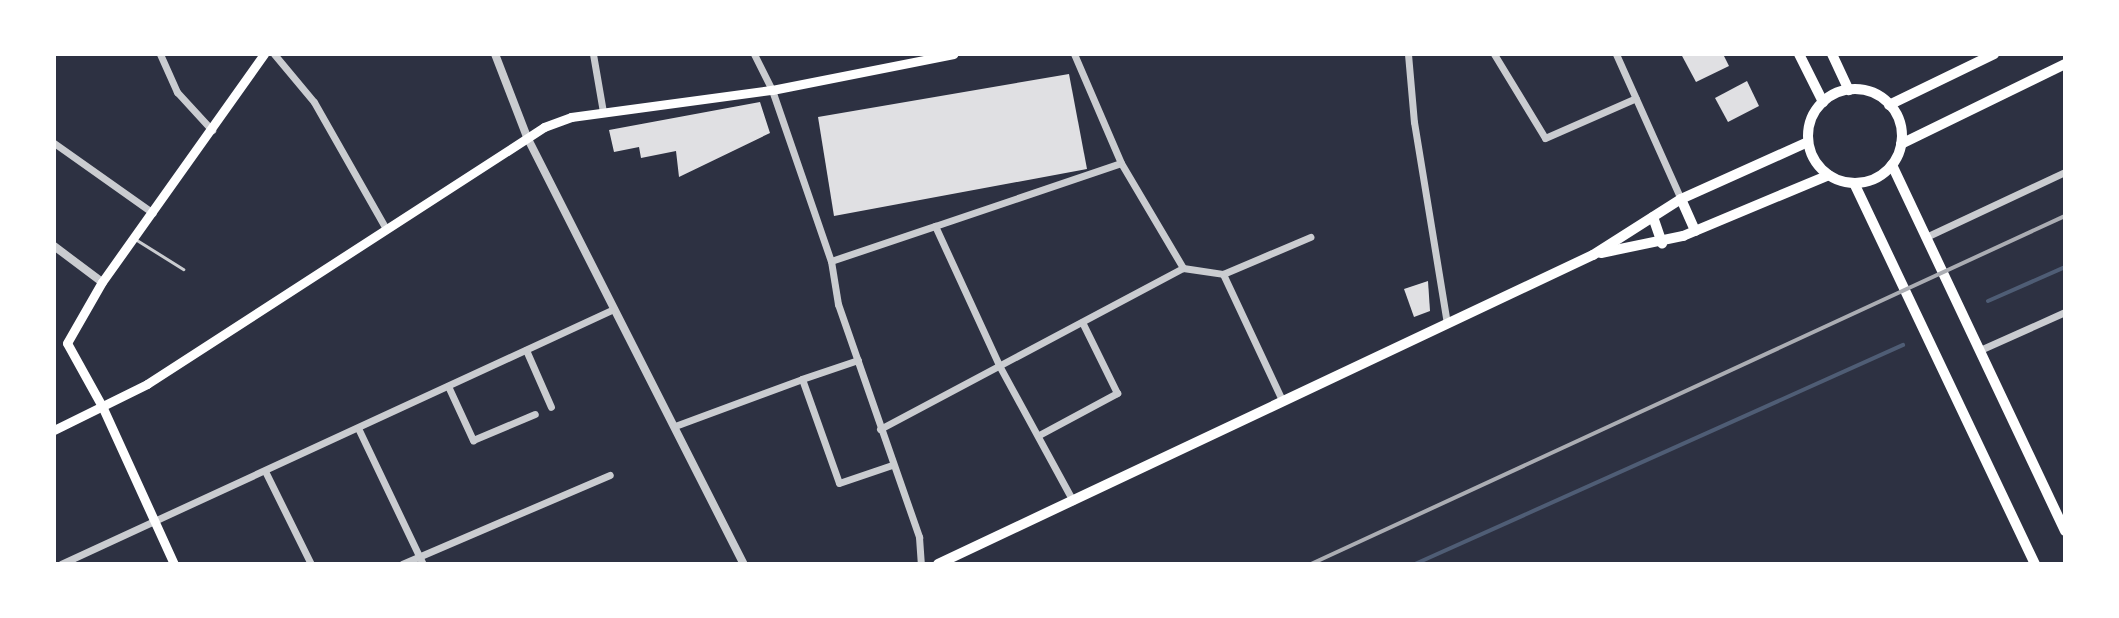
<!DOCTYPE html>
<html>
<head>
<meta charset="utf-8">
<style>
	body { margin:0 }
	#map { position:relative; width:2119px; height:618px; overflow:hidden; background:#2d3142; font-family:Roboto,sans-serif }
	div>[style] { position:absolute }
	.stream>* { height:4px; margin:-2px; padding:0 2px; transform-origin:2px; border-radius:2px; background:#4f5d75 }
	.building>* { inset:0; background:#e0e0e3 }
	.service>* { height:3px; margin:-1.5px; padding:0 1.5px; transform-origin:1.5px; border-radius:1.5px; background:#caccd0 }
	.minor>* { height:7px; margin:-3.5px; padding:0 3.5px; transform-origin:3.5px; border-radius:3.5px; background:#caccd0 }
	.tertiary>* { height:8px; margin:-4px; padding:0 4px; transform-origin:4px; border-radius:4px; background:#caccd0 }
	.secondary>* { height:9px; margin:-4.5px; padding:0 4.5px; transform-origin:4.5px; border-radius:4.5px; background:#fff }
	.primary>* { height:10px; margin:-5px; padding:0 5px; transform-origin:5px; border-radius:5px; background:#fff }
	.primary>.ring { margin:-5px; padding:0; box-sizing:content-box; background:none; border:10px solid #fff; border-radius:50% }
	.rail>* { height:4px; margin:-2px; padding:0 2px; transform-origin:2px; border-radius:2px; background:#abadb3 }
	span { translate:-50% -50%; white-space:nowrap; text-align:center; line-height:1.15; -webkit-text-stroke:6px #fff; paint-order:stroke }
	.frame { position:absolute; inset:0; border:56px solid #fff; pointer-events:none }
</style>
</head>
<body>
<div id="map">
	<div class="stream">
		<i style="left:1988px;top:301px;width:84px;rotate:-23.8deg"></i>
		<i style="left:1415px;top:564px;width:535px;rotate:-24.17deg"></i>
	</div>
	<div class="building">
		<i style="clip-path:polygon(1681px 54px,1723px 54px,1729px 66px,1696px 82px)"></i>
		<i style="clip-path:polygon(1069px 74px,1087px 169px,834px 216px,818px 117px)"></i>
		<i style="clip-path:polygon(1747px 81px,1759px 106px,1728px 122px,1715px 98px)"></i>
		<i style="clip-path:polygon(760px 102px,770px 133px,679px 177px,676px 151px,641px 158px,639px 147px,614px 152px,609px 130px)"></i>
		<i style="clip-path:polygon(1428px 281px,1430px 311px,1414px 317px,1404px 289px)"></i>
	</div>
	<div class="service">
		<i style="left:135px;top:239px;width:57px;rotate:32deg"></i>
	</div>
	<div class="minor">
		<i style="left:160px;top:54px;width:42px;rotate:65.9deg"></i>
		<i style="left:177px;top:92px;width:52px;rotate:47.4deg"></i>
		<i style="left:274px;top:54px;width:62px;rotate:50.2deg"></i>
		<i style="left:314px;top:102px;width:146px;rotate:60.4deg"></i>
		<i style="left:593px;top:54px;width:59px;rotate:80.2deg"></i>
		<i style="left:754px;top:54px;width:40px;rotate:63.4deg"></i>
		<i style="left:772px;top:90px;width:181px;rotate:71deg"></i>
		<i style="left:831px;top:261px;width:44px;rotate:80.8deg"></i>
		<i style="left:838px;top:304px;width:247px;rotate:70.8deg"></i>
		<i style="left:919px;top:537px;width:27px;rotate:86deg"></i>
		<i style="left:1408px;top:54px;width:68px;rotate:85deg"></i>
		<i style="left:1414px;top:122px;width:204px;rotate:80.7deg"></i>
		<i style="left:1494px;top:54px;width:98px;rotate:58.7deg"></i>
		<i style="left:1545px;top:138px;width:99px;rotate:-23.7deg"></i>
		<i style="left:1616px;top:54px;width:159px;rotate:65.9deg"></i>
		<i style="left:54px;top:143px;width:121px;rotate:35.3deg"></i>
		<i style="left:1121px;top:163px;width:122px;rotate:59.4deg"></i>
		<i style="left:1926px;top:237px;width:153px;rotate:-25.1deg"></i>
		<i style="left:831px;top:261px;width:110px;rotate:-18.6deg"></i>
		<i style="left:1183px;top:268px;width:40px;rotate:8.5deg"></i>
		<i style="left:1223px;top:274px;width:95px;rotate:-23deg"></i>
		<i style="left:1223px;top:274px;width:141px;rotate:64.9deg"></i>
		<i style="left:526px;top:350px;width:62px;rotate:66.3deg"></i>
		<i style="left:1980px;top:350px;width:93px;rotate:-24.1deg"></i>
		<i style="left:858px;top:360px;width:59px;rotate:161.3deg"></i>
		<i style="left:802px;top:379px;width:110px;rotate:70.4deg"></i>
		<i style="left:839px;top:483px;width:56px;rotate:-18.8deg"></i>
		<i style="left:448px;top:386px;width:60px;rotate:65.2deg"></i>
		<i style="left:473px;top:440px;width:67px;rotate:-22.8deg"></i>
		<i style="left:675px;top:426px;width:135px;rotate:-20.3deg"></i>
		<i style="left:358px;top:428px;width:151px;rotate:64.5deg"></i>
		<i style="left:880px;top:429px;width:343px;rotate:-28deg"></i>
		<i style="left:1039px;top:435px;width:89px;rotate:-28.3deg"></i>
		<i style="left:1117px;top:393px;width:79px;rotate:-116.2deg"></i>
		<i style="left:265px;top:471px;width:104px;rotate:63.7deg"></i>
		<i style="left:1073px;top:501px;width:155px;rotate:-118.6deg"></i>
		<i style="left:999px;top:365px;width:153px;rotate:-114.7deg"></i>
		<i style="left:935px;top:226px;width:196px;rotate:-18.7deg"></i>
		<i style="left:1121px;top:163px;width:119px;rotate:-113.3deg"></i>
		<i style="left:61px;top:564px;width:609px;rotate:-24.76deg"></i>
		<i style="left:402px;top:564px;width:226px;rotate:-23.2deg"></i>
	</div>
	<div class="tertiary">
		<i style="left:495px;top:54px;width:89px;rotate:68.9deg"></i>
		<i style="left:527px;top:137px;width:479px;rotate:63.1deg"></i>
		<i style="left:54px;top:246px;width:60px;rotate:36.9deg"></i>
	</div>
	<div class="secondary">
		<i style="left:54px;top:430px;width:104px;rotate:-26.3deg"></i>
		<i style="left:147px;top:384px;width:473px;rotate:-32.9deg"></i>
		<i style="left:544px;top:127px;width:29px;rotate:-20deg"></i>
		<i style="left:571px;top:117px;width:203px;rotate:-7.7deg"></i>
		<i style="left:772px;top:90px;width:185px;rotate:-11.2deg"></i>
		<i style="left:174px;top:564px;width:171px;rotate:-114.5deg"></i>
		<i style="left:103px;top:408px;width:74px;rotate:-119deg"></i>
		<i style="left:67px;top:343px;width:70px;rotate:-60.2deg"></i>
		<i style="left:102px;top:282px;width:280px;rotate:-54.6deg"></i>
	</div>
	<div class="primary">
		<i style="left:1799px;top:54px;width:54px;rotate:63.4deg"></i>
		<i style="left:1832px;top:54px;width:40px;rotate:65deg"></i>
		<i class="ring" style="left:1808px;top:89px;width:84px;height:84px"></i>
		<i style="left:1889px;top:105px;width:117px;rotate:-25.9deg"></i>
		<i style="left:1901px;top:144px;width:182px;rotate:-26deg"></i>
		<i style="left:1892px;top:165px;width:405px;rotate:64.7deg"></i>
		<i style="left:1854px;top:183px;width:422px;rotate:64.6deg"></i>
		<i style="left:1681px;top:199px;width:35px;rotate:66deg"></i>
		<i style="left:1653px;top:217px;width:28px;rotate:71deg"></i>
		<i style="left:1601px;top:253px;width:84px;rotate:-11.7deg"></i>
		<i style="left:1683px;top:236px;width:158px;rotate:-22.7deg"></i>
		<i style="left:938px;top:564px;width:724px;rotate:-25.26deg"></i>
		<i style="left:1593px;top:255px;width:104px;rotate:-32.5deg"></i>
		<i style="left:1681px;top:199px;width:139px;rotate:-24.2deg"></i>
	</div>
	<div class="rail">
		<i style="left:1311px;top:564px;width:830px;rotate:-24.78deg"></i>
	</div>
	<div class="frame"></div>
</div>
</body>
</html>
